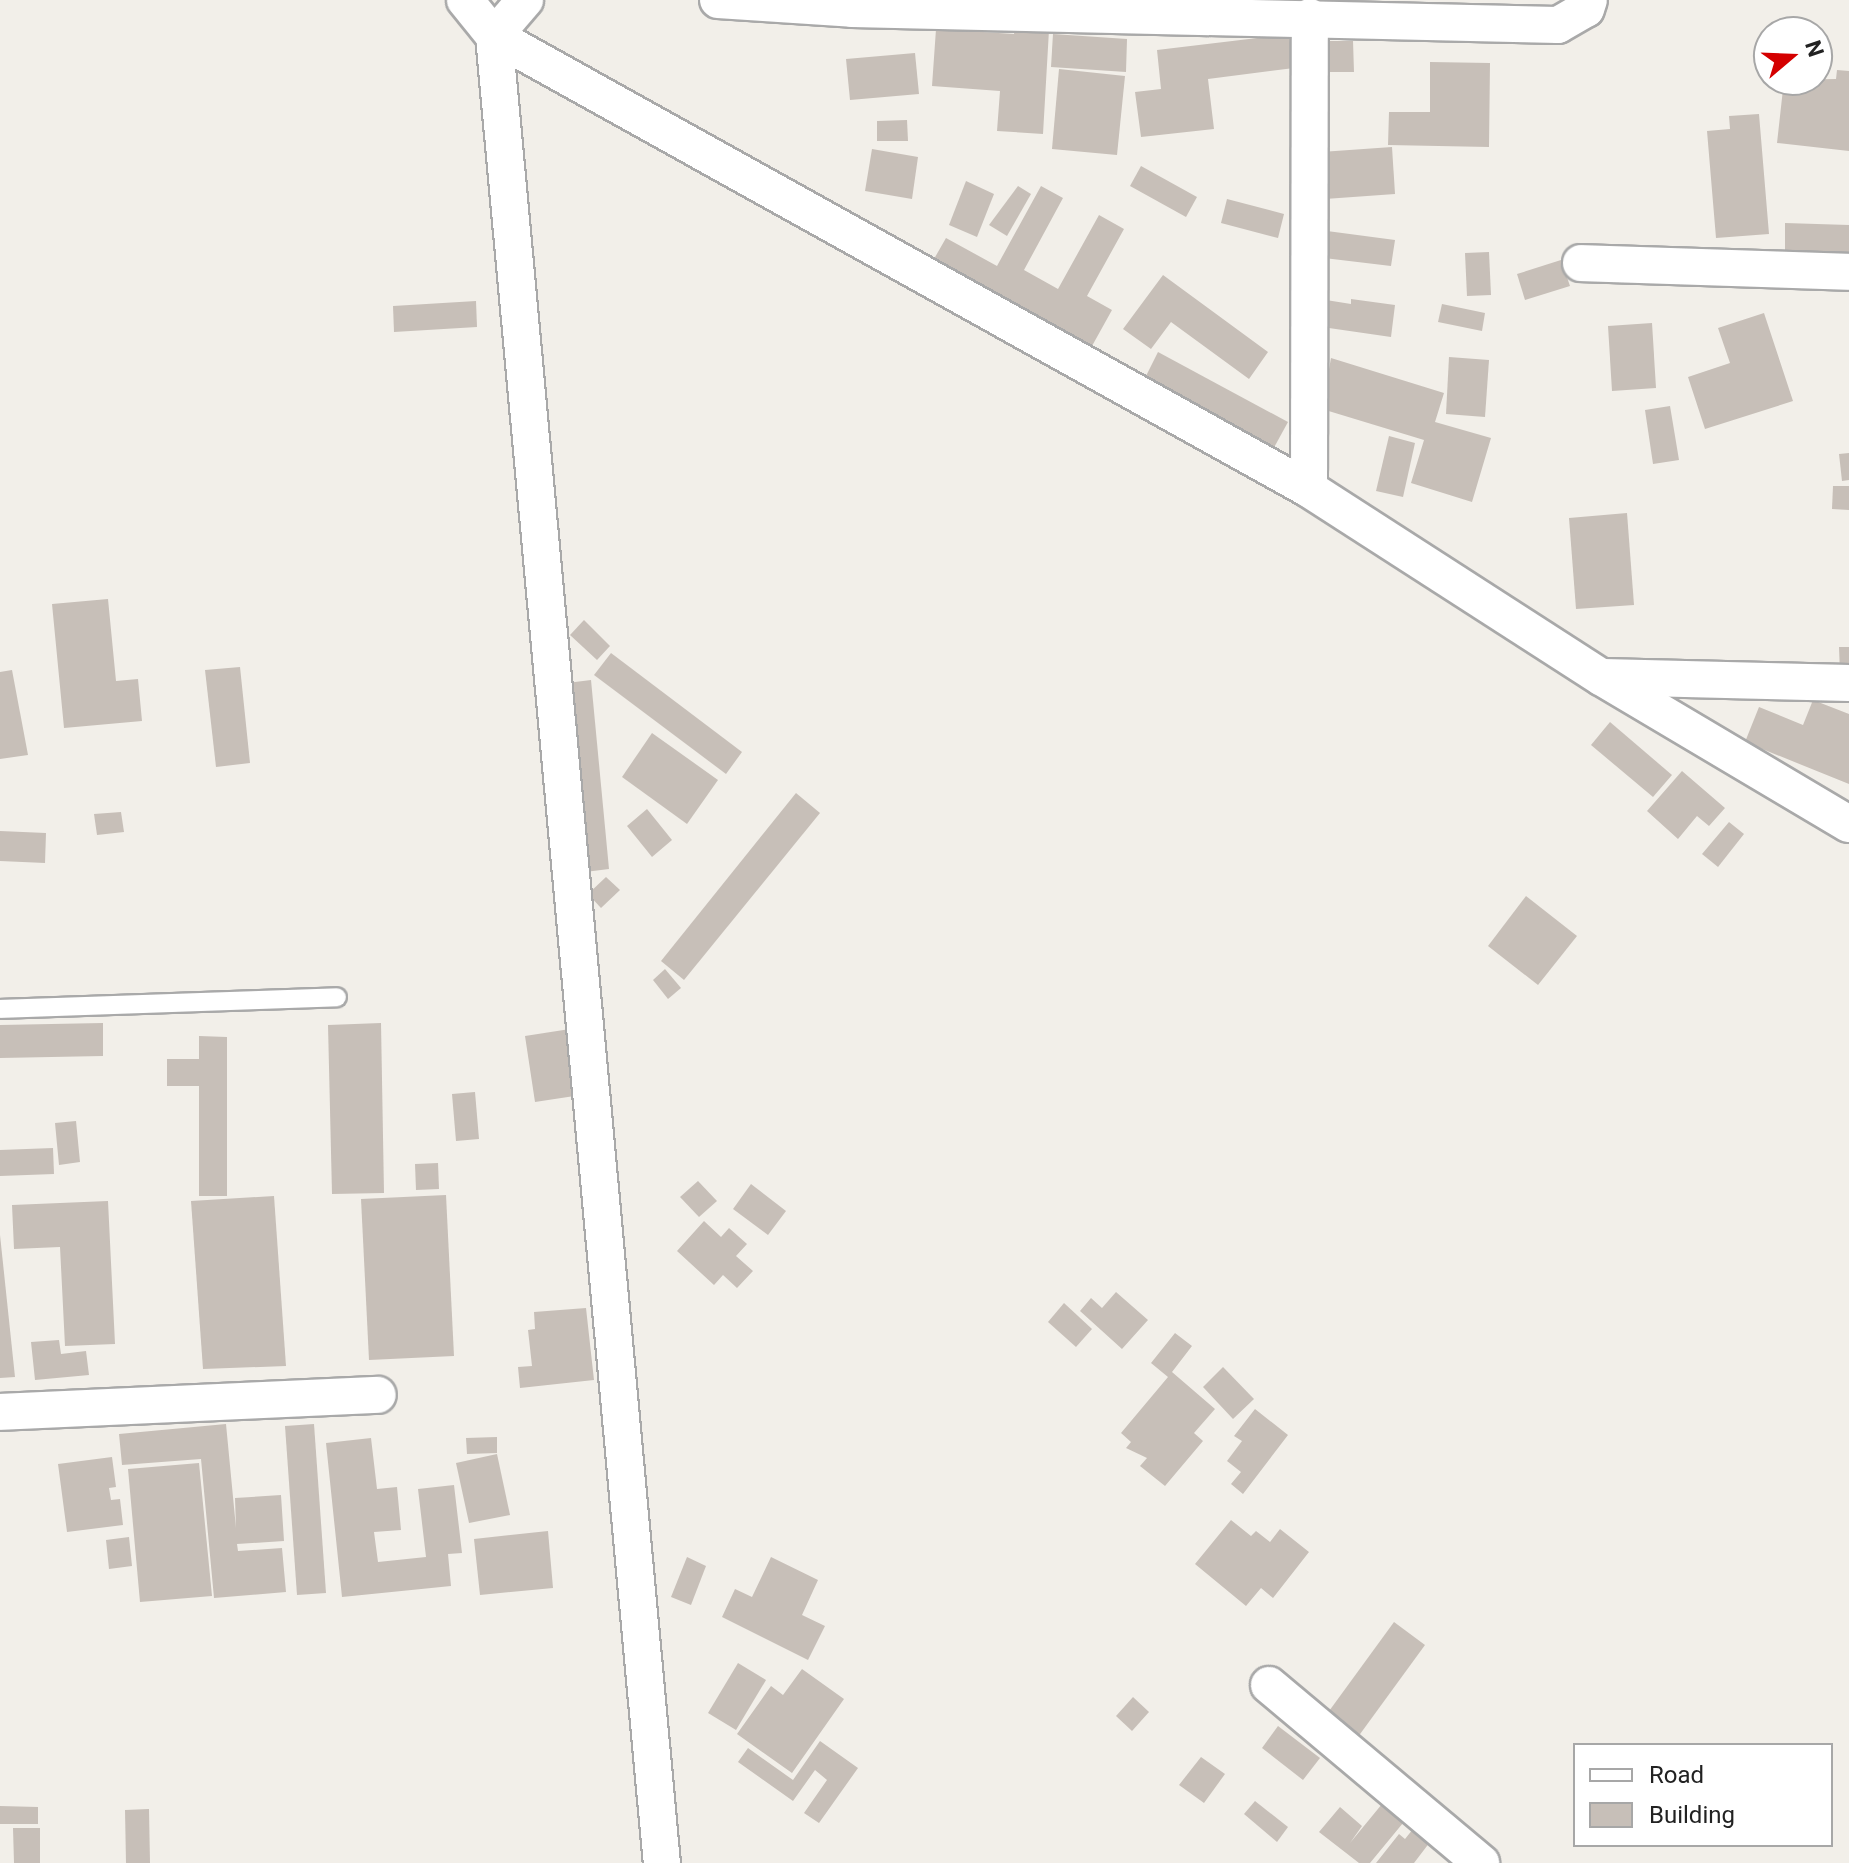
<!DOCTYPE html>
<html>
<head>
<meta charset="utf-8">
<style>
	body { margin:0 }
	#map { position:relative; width:1849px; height:1863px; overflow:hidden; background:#f2efe9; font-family:Roboto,sans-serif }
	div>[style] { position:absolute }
	.building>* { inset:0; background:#c7bfb8 }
	.roads { filter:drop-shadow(2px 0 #a9a9a9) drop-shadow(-2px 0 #a9a9a9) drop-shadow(0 2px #a9a9a9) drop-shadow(0 -2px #a9a9a9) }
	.service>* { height:18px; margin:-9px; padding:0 9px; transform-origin:9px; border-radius:9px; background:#fff }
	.minor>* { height:36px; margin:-18px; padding:0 18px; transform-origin:18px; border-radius:18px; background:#fff }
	span { translate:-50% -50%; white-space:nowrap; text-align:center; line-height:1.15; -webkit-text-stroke:7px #fff; paint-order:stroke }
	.legend { position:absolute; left:1573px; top:1743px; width:260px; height:104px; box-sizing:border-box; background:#fff; border:2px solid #a7a7a7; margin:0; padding:10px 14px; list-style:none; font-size:24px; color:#222 }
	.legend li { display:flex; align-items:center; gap:16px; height:40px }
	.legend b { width:40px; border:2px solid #a7a7a7 }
	.north { position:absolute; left:1753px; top:16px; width:80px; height:80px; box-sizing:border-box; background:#fff; border:2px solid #a7a7a7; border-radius:50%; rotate:71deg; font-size:22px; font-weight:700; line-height:32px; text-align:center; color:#222 }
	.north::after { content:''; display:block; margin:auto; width:28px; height:36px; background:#d40000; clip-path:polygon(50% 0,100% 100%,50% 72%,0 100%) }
</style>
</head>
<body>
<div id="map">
	<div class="building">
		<i style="clip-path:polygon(1015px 27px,1049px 30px,1043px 134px,997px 131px,1000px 91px,932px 86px,936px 29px,1014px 34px)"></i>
		<i style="clip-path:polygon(1053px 34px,1127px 39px,1126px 72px,1051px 67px)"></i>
		<i style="clip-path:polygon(1290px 34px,1294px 68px,1208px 79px,1214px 129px,1141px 137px,1135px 92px,1161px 89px,1157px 50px)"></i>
		<i style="clip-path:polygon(1326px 41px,1353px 41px,1354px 72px,1326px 72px)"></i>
		<i style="clip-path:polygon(915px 53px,919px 94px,850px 100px,846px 59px)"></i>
		<i style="clip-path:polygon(1430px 62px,1490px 63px,1489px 147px,1388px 145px,1389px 112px,1430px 112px)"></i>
		<i style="clip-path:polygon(1059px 69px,1125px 76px,1117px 155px,1052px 149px)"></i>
		<i style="clip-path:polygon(1837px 70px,1849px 71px,1849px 151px,1777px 143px,1784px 80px,1836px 79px)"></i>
		<i style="clip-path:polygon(1759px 114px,1769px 234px,1716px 238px,1707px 131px,1730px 129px,1729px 116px)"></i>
		<i style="clip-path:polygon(907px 120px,908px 141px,877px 141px,877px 121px)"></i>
		<i style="clip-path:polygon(1392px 147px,1395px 194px,1325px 199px,1321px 152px)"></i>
		<i style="clip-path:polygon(872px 149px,918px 157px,912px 199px,865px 191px)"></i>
		<i style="clip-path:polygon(1141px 166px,1197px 197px,1186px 217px,1130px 186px)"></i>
		<i style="clip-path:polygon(966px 181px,994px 194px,977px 237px,949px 225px)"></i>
		<i style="clip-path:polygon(1018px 186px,1031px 194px,1007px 236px,989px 225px)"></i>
		<i style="clip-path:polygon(1041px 186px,1063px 198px,1024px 270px,1058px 289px,1099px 215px,1124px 229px,1087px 296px,1112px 310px,1092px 346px,934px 259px,946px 238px,997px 266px)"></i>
		<i style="clip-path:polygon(1227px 199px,1284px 214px,1278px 238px,1221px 223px)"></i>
		<i style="clip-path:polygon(1785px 223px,1849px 225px,1849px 258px,1785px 256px)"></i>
		<i style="clip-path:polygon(1327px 231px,1395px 240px,1391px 266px,1324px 258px)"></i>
		<i style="clip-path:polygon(1489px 252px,1491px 295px,1467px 296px,1465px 253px)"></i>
		<i style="clip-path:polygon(1561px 260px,1570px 286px,1525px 300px,1517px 274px)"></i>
		<i style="clip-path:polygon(1163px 275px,1268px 352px,1249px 379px,1171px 322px,1151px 349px,1123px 329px)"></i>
		<i style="clip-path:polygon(1351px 299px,1395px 305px,1391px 337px,1322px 327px,1326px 300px,1351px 304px)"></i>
		<i style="clip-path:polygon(476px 301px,477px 327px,394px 332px,393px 306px)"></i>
		<i style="clip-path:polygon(1442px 304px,1485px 313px,1482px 331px,1438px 322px)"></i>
		<i style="clip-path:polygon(1764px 313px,1793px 401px,1705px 429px,1688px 377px,1730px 363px,1718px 328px)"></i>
		<i style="clip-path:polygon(1652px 323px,1656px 388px,1612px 391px,1608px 326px)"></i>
		<i style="clip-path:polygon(1158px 352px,1288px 422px,1271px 453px,1142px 384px)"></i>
		<i style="clip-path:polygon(1449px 357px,1489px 360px,1485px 417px,1446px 414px)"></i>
		<i style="clip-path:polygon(1331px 358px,1444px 393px,1435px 422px,1491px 438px,1472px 502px,1411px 483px,1424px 440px,1322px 409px)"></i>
		<i style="clip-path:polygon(1670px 406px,1679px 460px,1653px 464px,1645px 410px)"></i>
		<i style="clip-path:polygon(1389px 436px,1415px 443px,1403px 497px,1376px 491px)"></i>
		<i style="clip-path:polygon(1849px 453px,1849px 480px,1842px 481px,1839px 454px)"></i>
		<i style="clip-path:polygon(1833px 486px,1849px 486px,1849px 510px,1832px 509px)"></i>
		<i style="clip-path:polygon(1627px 513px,1634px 605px,1576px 609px,1569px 518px)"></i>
		<i style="clip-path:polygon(108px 599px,116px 681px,138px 679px,142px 721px,64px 728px,52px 604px)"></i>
		<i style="clip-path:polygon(584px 620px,610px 646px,597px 660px,570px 635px)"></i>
		<i style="clip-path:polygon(1839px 647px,1849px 647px,1849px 674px,1840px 674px)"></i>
		<i style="clip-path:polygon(611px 653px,742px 752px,726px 774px,594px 675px)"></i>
		<i style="clip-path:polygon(240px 667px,250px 763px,216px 767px,205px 670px)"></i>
		<i style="clip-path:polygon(12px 670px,28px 755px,0 759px,0 672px)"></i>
		<i style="clip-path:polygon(591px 680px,609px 869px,585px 872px,567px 683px)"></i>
		<i style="clip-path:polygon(1813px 700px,1849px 714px,1849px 784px,1745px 742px,1759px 707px,1803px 725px)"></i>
		<i style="clip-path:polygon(1610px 722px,1672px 775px,1653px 797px,1591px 745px)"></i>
		<i style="clip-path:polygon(652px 733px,718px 780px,687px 824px,622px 777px)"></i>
		<i style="clip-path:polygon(1682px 771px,1725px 808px,1709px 826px,1697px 816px,1678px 839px,1647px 811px)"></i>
		<i style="clip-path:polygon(796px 793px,820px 813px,684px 980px,661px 961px)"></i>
		<i style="clip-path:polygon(647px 809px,672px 840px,652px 857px,627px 826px)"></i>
		<i style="clip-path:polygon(121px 812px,124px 832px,97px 835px,94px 814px)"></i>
		<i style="clip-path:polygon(1729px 822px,1744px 834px,1718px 867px,1702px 854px)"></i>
		<i style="clip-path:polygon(0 831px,46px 833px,45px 863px,0 861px)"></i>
		<i style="clip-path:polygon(606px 877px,620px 890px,601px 908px,588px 894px)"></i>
		<i style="clip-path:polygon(1526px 896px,1577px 936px,1538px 985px,1488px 946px)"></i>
		<i style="clip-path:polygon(665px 969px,681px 988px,668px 999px,653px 980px)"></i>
		<i style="clip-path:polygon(103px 1023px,103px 1056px,0 1058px,0 1025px)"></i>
		<i style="clip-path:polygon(381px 1023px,384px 1193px,332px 1194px,328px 1025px)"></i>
		<i style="clip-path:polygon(570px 1029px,581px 1095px,535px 1102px,525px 1036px)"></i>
		<i style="clip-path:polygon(199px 1036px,227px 1037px,227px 1196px,199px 1196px,199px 1086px,167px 1086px,167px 1059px,199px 1059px)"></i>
		<i style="clip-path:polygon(475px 1092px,479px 1139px,456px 1141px,452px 1094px)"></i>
		<i style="clip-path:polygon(76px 1121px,80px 1162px,59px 1165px,55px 1123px)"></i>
		<i style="clip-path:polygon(53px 1148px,54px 1174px,0 1176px,0 1150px)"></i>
		<i style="clip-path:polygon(438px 1163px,439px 1189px,416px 1190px,415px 1164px)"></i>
		<i style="clip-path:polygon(698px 1181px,717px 1201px,699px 1217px,680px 1197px)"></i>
		<i style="clip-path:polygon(751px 1184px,786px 1211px,768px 1235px,733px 1209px)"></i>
		<i style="clip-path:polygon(446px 1195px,454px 1356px,369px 1360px,361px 1199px)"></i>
		<i style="clip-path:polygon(274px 1196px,286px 1366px,203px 1369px,191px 1201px)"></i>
		<i style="clip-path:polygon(108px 1201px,115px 1344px,65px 1346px,60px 1247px,14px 1249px,12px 1205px)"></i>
		<i style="clip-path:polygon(704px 1221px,721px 1237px,729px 1228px,747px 1244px,736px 1256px,753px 1271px,737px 1288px,723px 1275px,714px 1285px,677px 1251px)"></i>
		<i style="clip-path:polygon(0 1235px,15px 1377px,0 1378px)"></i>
		<i style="clip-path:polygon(1116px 1292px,1148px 1320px,1122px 1349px,1080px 1311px,1091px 1298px,1102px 1308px)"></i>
		<i style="clip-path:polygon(1064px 1303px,1092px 1329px,1076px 1347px,1048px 1322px)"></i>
		<i style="clip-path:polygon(586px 1308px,594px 1380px,520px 1388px,518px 1367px,532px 1366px,528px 1330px,535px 1329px,534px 1312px)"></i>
		<i style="clip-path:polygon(1175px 1333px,1192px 1346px,1172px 1372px,1215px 1409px,1194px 1433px,1203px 1441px,1165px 1486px,1140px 1466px,1147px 1458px,1126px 1448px,1131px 1442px,1121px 1433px,1168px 1377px,1151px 1363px)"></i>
		<i style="clip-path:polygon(59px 1340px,61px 1354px,86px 1351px,89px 1375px,35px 1380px,31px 1342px)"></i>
		<i style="clip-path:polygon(1223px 1367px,1254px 1399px,1233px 1419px,1203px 1387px)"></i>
		<i style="clip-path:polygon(1255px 1409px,1288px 1435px,1243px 1494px,1231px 1484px,1241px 1472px,1227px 1461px,1242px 1441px,1234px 1436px)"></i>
		<i style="clip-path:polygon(226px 1424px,236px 1528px,235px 1498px,281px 1495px,284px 1541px,237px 1544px,238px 1551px,282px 1548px,286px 1592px,214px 1598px,201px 1459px,122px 1465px,119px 1434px)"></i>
		<i style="clip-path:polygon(314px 1424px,326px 1593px,297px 1595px,285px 1426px)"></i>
		<i style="clip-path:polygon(497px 1437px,497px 1453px,467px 1454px,466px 1438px)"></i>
		<i style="clip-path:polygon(371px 1438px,377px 1489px,397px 1487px,401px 1530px,374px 1532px,378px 1562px,426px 1557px,418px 1489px,454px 1485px,462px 1553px,448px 1554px,451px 1586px,342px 1597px,326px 1443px)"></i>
		<i style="clip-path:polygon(497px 1454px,510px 1515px,469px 1523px,456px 1463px)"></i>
		<i style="clip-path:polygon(112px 1457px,116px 1487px,109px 1488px,111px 1500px,120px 1499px,123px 1525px,67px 1532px,58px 1464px)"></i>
		<i style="clip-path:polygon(199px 1463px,212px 1596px,140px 1602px,128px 1469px)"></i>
		<i style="clip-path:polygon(1231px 1520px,1251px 1536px,1256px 1531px,1270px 1542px,1280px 1529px,1309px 1552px,1273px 1598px,1261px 1588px,1246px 1606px,1195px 1564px)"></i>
		<i style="clip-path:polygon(548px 1531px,553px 1588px,480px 1595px,474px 1539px)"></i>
		<i style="clip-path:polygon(129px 1537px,132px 1566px,109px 1569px,106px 1540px)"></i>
		<i style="clip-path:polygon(687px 1557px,706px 1566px,691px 1605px,671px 1597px)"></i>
		<i style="clip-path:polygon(771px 1557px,818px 1580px,802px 1615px,825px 1626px,808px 1660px,722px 1617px,735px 1589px,752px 1597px)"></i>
		<i style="clip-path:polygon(1394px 1622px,1425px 1645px,1355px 1741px,1324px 1718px)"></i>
		<i style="clip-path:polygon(738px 1663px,766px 1680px,736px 1730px,708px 1713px)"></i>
		<i style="clip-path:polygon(802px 1669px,844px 1699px,792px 1773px,737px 1734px,771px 1686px,783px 1695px)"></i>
		<i style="clip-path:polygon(1133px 1697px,1149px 1712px,1132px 1731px,1116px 1716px)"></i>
		<i style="clip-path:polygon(1278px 1726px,1320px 1758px,1303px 1780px,1262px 1748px)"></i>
		<i style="clip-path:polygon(820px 1741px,858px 1768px,819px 1823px,804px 1813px,827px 1780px,815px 1770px,793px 1801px,738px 1762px,748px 1748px,793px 1780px)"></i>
		<i style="clip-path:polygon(1201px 1757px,1225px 1774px,1204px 1803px,1179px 1785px)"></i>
		<i style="clip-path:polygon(1255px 1801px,1288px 1827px,1277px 1842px,1244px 1814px)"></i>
		<i style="clip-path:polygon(1382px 1804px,1403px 1823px,1370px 1863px,1359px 1863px,1319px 1832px,1340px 1807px,1362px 1826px,1350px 1843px)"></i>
		<i style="clip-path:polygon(0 1806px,38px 1807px,38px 1824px,0 1824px)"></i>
		<i style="clip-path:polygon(149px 1809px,150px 1863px,126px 1863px,125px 1810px)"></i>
		<i style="clip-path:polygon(13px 1828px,40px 1828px,40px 1863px,14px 1863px)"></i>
		<i style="clip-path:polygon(1413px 1829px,1430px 1842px,1414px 1863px,1376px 1863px,1399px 1834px,1405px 1839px)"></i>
	</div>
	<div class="roads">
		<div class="service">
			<i style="left:0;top:1009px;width:337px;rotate:-2deg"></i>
		</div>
		<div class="minor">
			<i style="left:465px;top:0;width:46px;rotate:51.1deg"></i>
			<i style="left:494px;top:36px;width:932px;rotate:29.07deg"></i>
			<i style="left:1309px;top:489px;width:347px;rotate:32.8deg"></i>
			<i style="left:1601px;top:677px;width:288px;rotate:30.7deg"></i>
			<i style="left:525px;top:0;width:48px;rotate:130.7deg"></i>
			<i style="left:494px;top:36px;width:1835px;rotate:84.75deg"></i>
			<i style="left:718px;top:0;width:134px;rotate:3.8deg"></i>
			<i style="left:852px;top:9px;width:706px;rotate:1.3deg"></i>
			<i style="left:1558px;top:25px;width:32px;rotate:-30deg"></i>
			<i style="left:1586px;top:9px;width:9px;rotate:-72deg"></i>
			<i style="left:1581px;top:263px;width:268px;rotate:1.9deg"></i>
			<i style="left:1309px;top:489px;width:472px;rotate:-89.9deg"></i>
			<i style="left:1603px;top:677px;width:246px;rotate:1.4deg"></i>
			<i style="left:0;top:1412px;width:378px;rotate:-2.6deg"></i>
			<i style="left:1269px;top:1685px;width:277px;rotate:40deg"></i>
		</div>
	</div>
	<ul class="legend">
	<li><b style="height:10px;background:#fff"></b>Road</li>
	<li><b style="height:22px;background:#c7bfb8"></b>Building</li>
	</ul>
	<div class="north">N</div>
</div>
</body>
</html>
